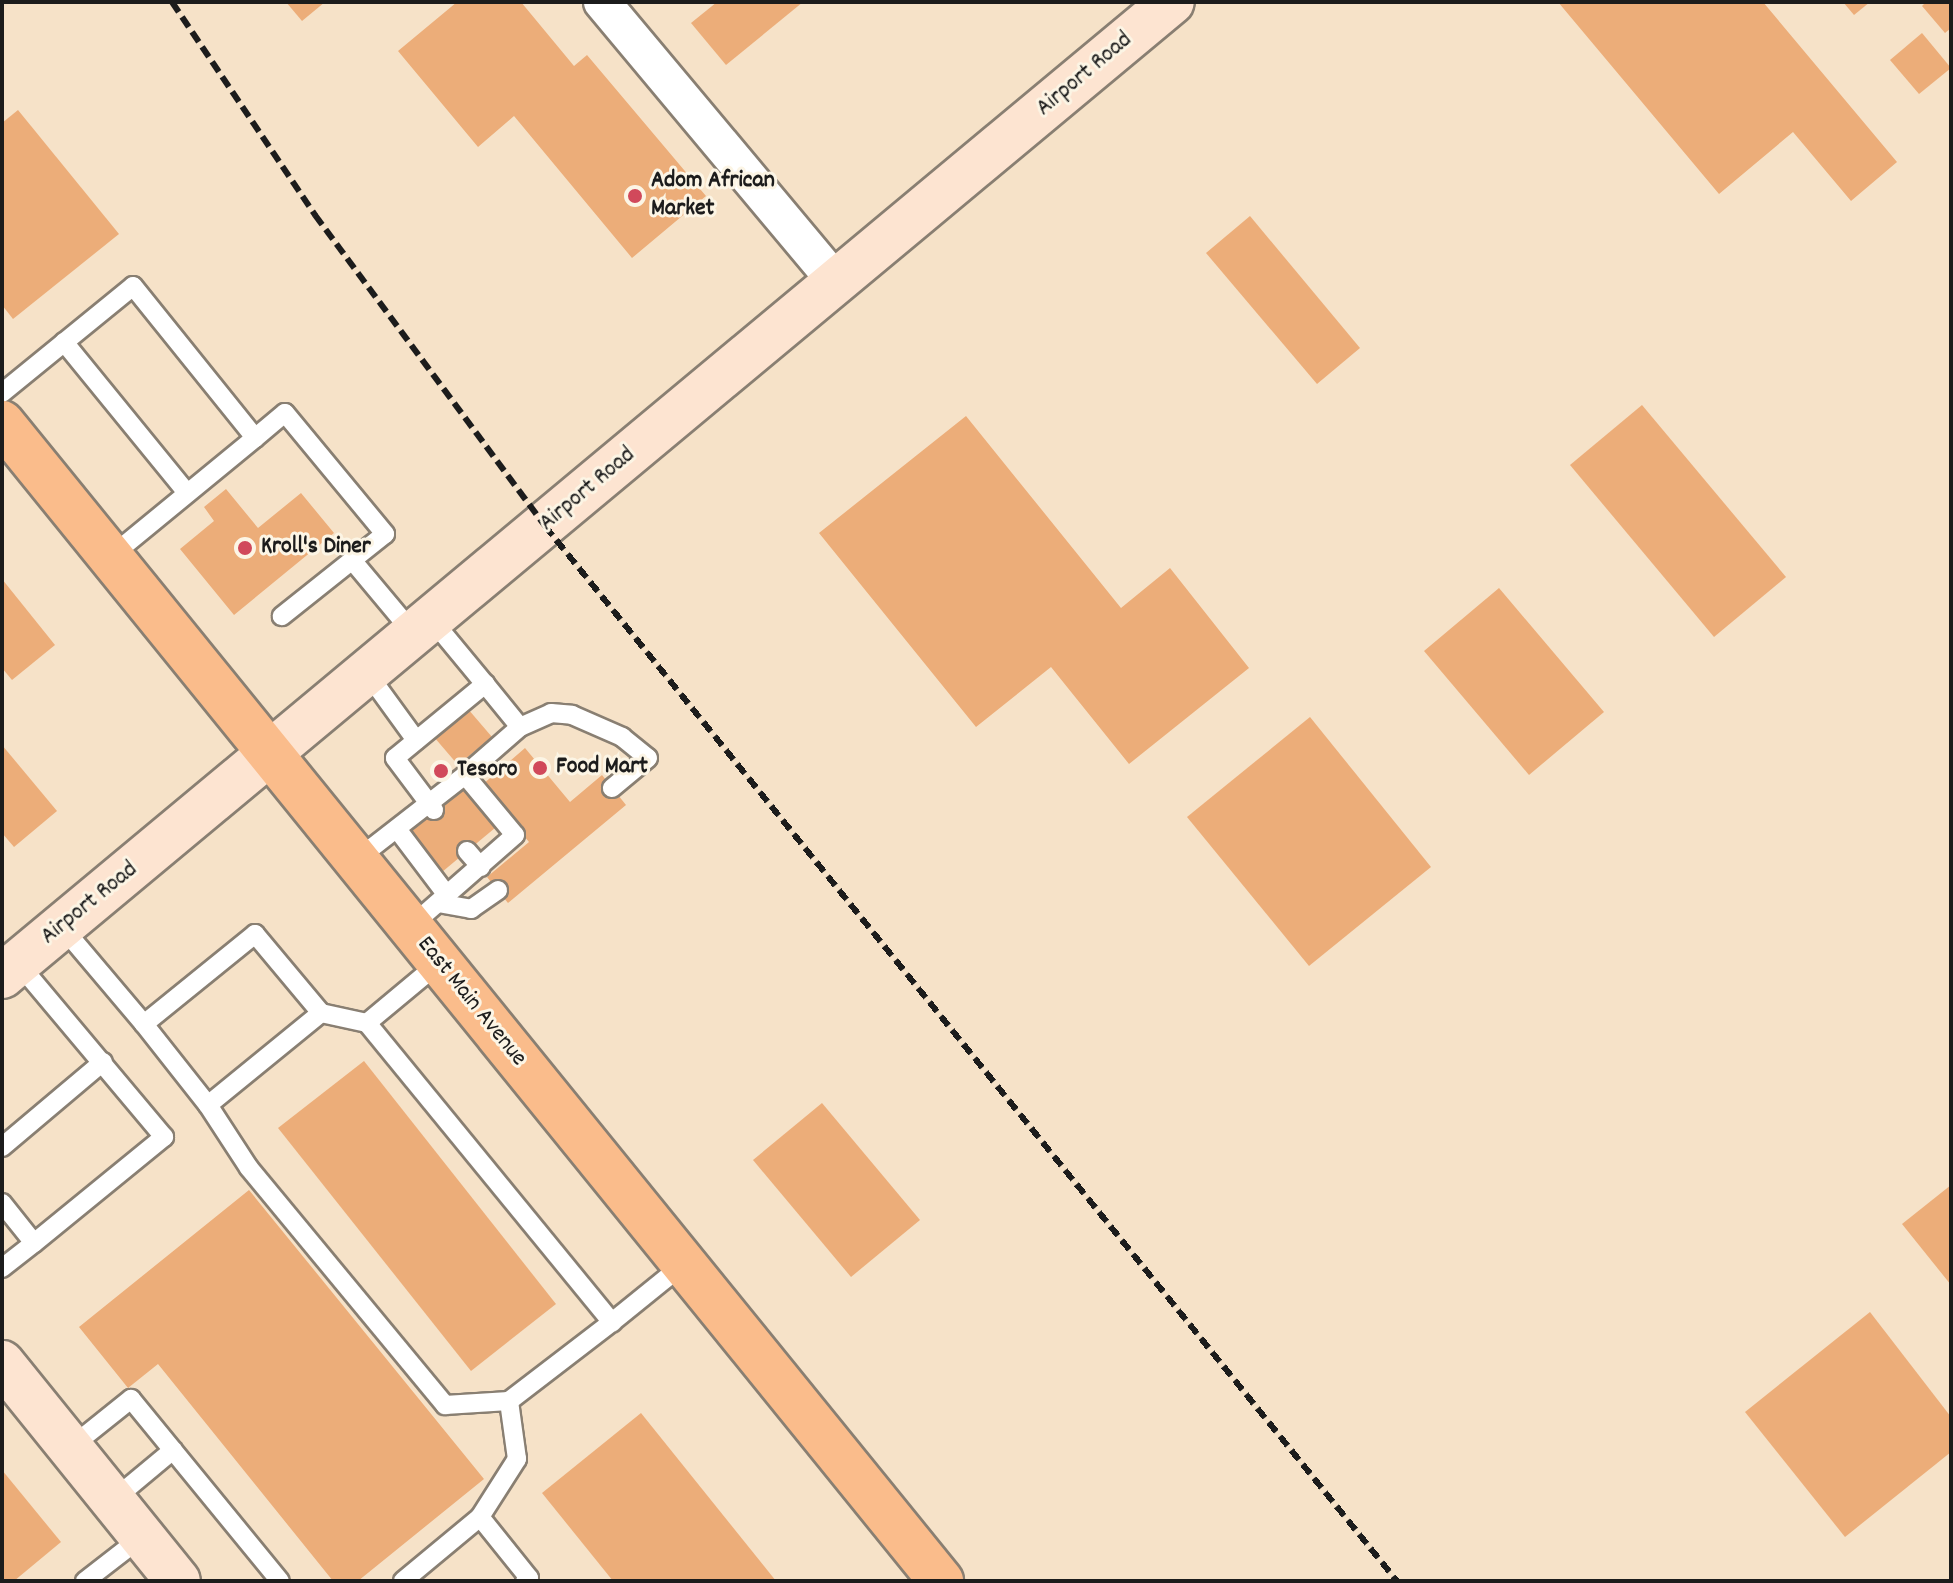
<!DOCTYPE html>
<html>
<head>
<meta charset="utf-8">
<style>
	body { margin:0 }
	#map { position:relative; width:1953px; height:1583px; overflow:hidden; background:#f6e2c8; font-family:Dekko,sans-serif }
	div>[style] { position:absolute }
	.building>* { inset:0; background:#ecad79 }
	.roads { filter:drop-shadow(2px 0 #897f72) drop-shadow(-2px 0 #897f72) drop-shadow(0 2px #897f72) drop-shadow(0 -2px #897f72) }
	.lane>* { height:18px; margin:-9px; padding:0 9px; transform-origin:9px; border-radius:9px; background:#fff }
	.street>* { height:36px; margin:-18px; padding:0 18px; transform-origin:18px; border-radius:18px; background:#fff }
	.secondary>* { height:44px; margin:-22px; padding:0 22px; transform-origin:22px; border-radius:22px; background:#fde4d1 }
	.primary>* { height:44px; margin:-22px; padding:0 22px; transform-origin:22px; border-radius:22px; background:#fabc8b }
	.rail>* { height:6px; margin-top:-3px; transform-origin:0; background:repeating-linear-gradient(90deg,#1c1c1c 0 12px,transparent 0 18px) }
	.dots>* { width:22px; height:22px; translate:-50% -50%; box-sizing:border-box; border:4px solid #fcf5e5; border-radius:50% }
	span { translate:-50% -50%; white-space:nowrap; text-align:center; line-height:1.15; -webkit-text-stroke:6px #fcf5e5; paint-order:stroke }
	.street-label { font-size:24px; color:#1c1c1c }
	.poi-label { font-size:24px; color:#1c1c1c; font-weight:700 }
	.left { translate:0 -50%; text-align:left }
	.frame { position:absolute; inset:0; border:4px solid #1c1c1c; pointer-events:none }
</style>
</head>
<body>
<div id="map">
	<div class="building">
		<i style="clip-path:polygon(286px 2px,325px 2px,302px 21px)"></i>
		<i style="clip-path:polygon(457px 2px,521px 2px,574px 66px,587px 55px,706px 196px,632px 258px,514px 116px,478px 147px,398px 51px)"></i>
		<i style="clip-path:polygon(717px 2px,803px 2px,726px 65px,691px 23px)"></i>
		<i style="clip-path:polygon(1558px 2px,1763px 2px,1897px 162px,1851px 201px,1793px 132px,1719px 194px)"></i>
		<i style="clip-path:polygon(1843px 2px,1870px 2px,1854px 15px)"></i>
		<i style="clip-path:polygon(1926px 2px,1951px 2px,1951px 28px,1945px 33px,1922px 6px)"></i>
		<i style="clip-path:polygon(1922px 33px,1951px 68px,1919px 94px,1890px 60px)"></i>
		<i style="clip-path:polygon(18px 110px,119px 234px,13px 319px,2px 305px,2px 123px)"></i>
		<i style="clip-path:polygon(1250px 216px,1360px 348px,1317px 384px,1206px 253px)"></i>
		<i style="clip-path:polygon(1642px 405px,1786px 577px,1714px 637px,1570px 465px)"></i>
		<i style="clip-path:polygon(966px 416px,1121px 608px,1170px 568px,1249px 668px,1129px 764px,1051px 667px,976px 727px,819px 533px)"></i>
		<i style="clip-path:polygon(226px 489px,258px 528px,301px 493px,334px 533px,234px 615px,180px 549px,214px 521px,204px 507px)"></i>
		<i style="clip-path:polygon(2px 579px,55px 645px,12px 680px,2px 668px)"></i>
		<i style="clip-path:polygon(1499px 588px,1604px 712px,1529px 775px,1424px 651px)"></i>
		<i style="clip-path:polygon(468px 709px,492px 737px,458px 765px,434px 737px)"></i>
		<i style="clip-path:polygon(1310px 717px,1431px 867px,1309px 966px,1187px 817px)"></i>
		<i style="clip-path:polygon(2px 745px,57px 811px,14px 847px,2px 833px)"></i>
		<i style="clip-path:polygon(525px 748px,570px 802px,602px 775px,626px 805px,508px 903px,487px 877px,529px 842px,482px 785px)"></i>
		<i style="clip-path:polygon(467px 782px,501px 823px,442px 872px,408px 831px)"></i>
		<i style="clip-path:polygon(364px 1061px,556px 1304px,471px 1371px,278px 1128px)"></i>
		<i style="clip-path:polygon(822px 1103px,920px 1220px,851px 1277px,753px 1160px)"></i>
		<i style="clip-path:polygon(1951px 1185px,1951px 1285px,1902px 1224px)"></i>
		<i style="clip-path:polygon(249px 1190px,484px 1479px,358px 1581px,333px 1581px,158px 1364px,128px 1388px,79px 1327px)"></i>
		<i style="clip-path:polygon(1870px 1312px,1951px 1417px,1951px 1452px,1845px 1537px,1745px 1412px)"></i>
		<i style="clip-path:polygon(641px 1413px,776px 1581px,613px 1581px,542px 1493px)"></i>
		<i style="clip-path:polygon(2px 1470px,61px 1542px,14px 1581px,2px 1581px)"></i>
	</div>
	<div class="roads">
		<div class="lane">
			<i style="left:64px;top:342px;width:195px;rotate:50.8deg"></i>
			<i style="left:2px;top:393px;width:169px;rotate:-39.2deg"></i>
			<i style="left:133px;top:286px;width:195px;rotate:51.2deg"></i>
			<i style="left:255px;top:438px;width:188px;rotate:140.6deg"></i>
			<i style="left:255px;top:438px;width:39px;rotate:-40deg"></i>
			<i style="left:285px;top:413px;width:157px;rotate:50.4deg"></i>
			<i style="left:385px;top:534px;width:132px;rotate:141.5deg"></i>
			<i style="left:352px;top:560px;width:95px;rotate:50.1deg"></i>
			<i style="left:432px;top:620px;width:83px;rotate:50.4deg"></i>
			<i style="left:368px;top:674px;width:82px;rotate:54deg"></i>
			<i style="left:520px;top:727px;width:34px;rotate:-24deg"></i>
			<i style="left:551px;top:713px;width:21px;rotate:5deg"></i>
			<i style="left:572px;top:715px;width:55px;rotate:23.7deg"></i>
			<i style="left:622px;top:737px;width:33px;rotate:39deg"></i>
			<i style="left:648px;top:758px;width:47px;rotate:140.2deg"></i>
			<i style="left:434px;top:810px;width:65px;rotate:-126.9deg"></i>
			<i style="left:395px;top:758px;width:117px;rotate:-39.4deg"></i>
			<i style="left:485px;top:684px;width:55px;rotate:50.9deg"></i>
			<i style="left:520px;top:727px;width:73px;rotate:138.9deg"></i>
			<i style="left:397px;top:829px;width:83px;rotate:52.9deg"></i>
			<i style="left:467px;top:851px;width:21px;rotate:49deg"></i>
			<i style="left:356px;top:860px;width:138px;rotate:-37.9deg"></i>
			<i style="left:465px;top:775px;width:78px;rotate:50.2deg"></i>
			<i style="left:515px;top:835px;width:140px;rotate:138.8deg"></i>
			<i style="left:438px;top:903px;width:34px;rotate:10deg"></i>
			<i style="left:471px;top:909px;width:33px;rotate:-35deg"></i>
			<i style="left:62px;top:927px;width:127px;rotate:49.8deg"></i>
			<i style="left:144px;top:1024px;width:143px;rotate:-39deg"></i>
			<i style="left:255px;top:934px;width:103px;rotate:50.1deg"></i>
			<i style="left:321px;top:1013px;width:47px;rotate:12.3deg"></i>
			<i style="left:439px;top:963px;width:94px;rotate:140.2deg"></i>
			<i style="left:367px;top:1023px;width:387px;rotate:50.7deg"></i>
			<i style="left:612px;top:1322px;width:92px;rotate:-38.9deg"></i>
			<i style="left:144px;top:1024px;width:103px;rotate:51.7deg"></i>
			<i style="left:208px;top:1105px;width:146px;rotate:-39.2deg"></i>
			<i style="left:208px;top:1105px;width:75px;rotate:56.9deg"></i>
			<i style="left:249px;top:1168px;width:308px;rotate:50.4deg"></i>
			<i style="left:445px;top:1405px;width:64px;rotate:-3.6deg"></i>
			<i style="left:509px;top:1401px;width:130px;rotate:-37.5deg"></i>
			<i style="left:2px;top:1147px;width:132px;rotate:-40.1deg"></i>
			<i style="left:2px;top:1203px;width:51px;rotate:51.3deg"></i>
			<i style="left:34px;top:1243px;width:168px;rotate:-39.2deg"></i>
			<i style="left:164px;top:1137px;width:227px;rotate:-130deg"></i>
			<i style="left:2px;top:1268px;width:41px;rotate:-38deg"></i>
			<i style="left:71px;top:1447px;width:77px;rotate:-38.7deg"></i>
			<i style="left:131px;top:1399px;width:235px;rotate:50.7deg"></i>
			<i style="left:113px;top:1500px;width:78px;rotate:-39.8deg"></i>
			<i style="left:480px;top:1517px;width:78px;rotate:51.2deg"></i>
			<i style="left:529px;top:1578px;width:5px;rotate:143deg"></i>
			<i style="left:85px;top:1581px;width:72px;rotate:-37.7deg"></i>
			<i style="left:403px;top:1581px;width:100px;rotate:-39.7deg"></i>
			<i style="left:480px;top:1517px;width:69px;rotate:-57.5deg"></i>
			<i style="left:517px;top:1459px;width:59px;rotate:-97.9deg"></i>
		</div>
		<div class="street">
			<i style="left:602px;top:2px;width:366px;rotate:50.1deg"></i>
		</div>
		<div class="secondary">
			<i style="left:2px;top:976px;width:1522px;rotate:-39.78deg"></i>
			<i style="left:2px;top:1363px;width:280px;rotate:51.1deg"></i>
		</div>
		<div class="primary">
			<i style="left:2px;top:423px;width:1491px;rotate:50.96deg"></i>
		</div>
	</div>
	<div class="rail">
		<i style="left:172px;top:2px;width:257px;rotate:56.1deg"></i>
		<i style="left:315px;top:215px;width:387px;rotate:53.5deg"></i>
		<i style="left:545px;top:526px;width:1356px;rotate:51.08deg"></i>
	</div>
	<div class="dots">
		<i style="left:635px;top:196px;background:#d1495b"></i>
		<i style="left:245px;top:548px;background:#d1495b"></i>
		<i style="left:540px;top:768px;background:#d1495b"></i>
		<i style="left:441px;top:771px;background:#d1495b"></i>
	</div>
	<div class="street-label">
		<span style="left:1085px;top:75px;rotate:-40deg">Airport Road</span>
		<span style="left:588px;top:490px;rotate:-40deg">Airport Road</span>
		<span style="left:90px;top:904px;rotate:-39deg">Airport Road</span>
		<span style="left:471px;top:1002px;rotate:51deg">East Main Avenue</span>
	</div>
	<div class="poi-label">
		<span class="left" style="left:651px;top:196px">Adom African<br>Market</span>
		<span class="left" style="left:261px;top:548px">Kroll's Diner</span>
		<span class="left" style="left:556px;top:768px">Food Mart</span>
		<span class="left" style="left:457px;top:771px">Tesoro</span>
	</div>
	<div class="frame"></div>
</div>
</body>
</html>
